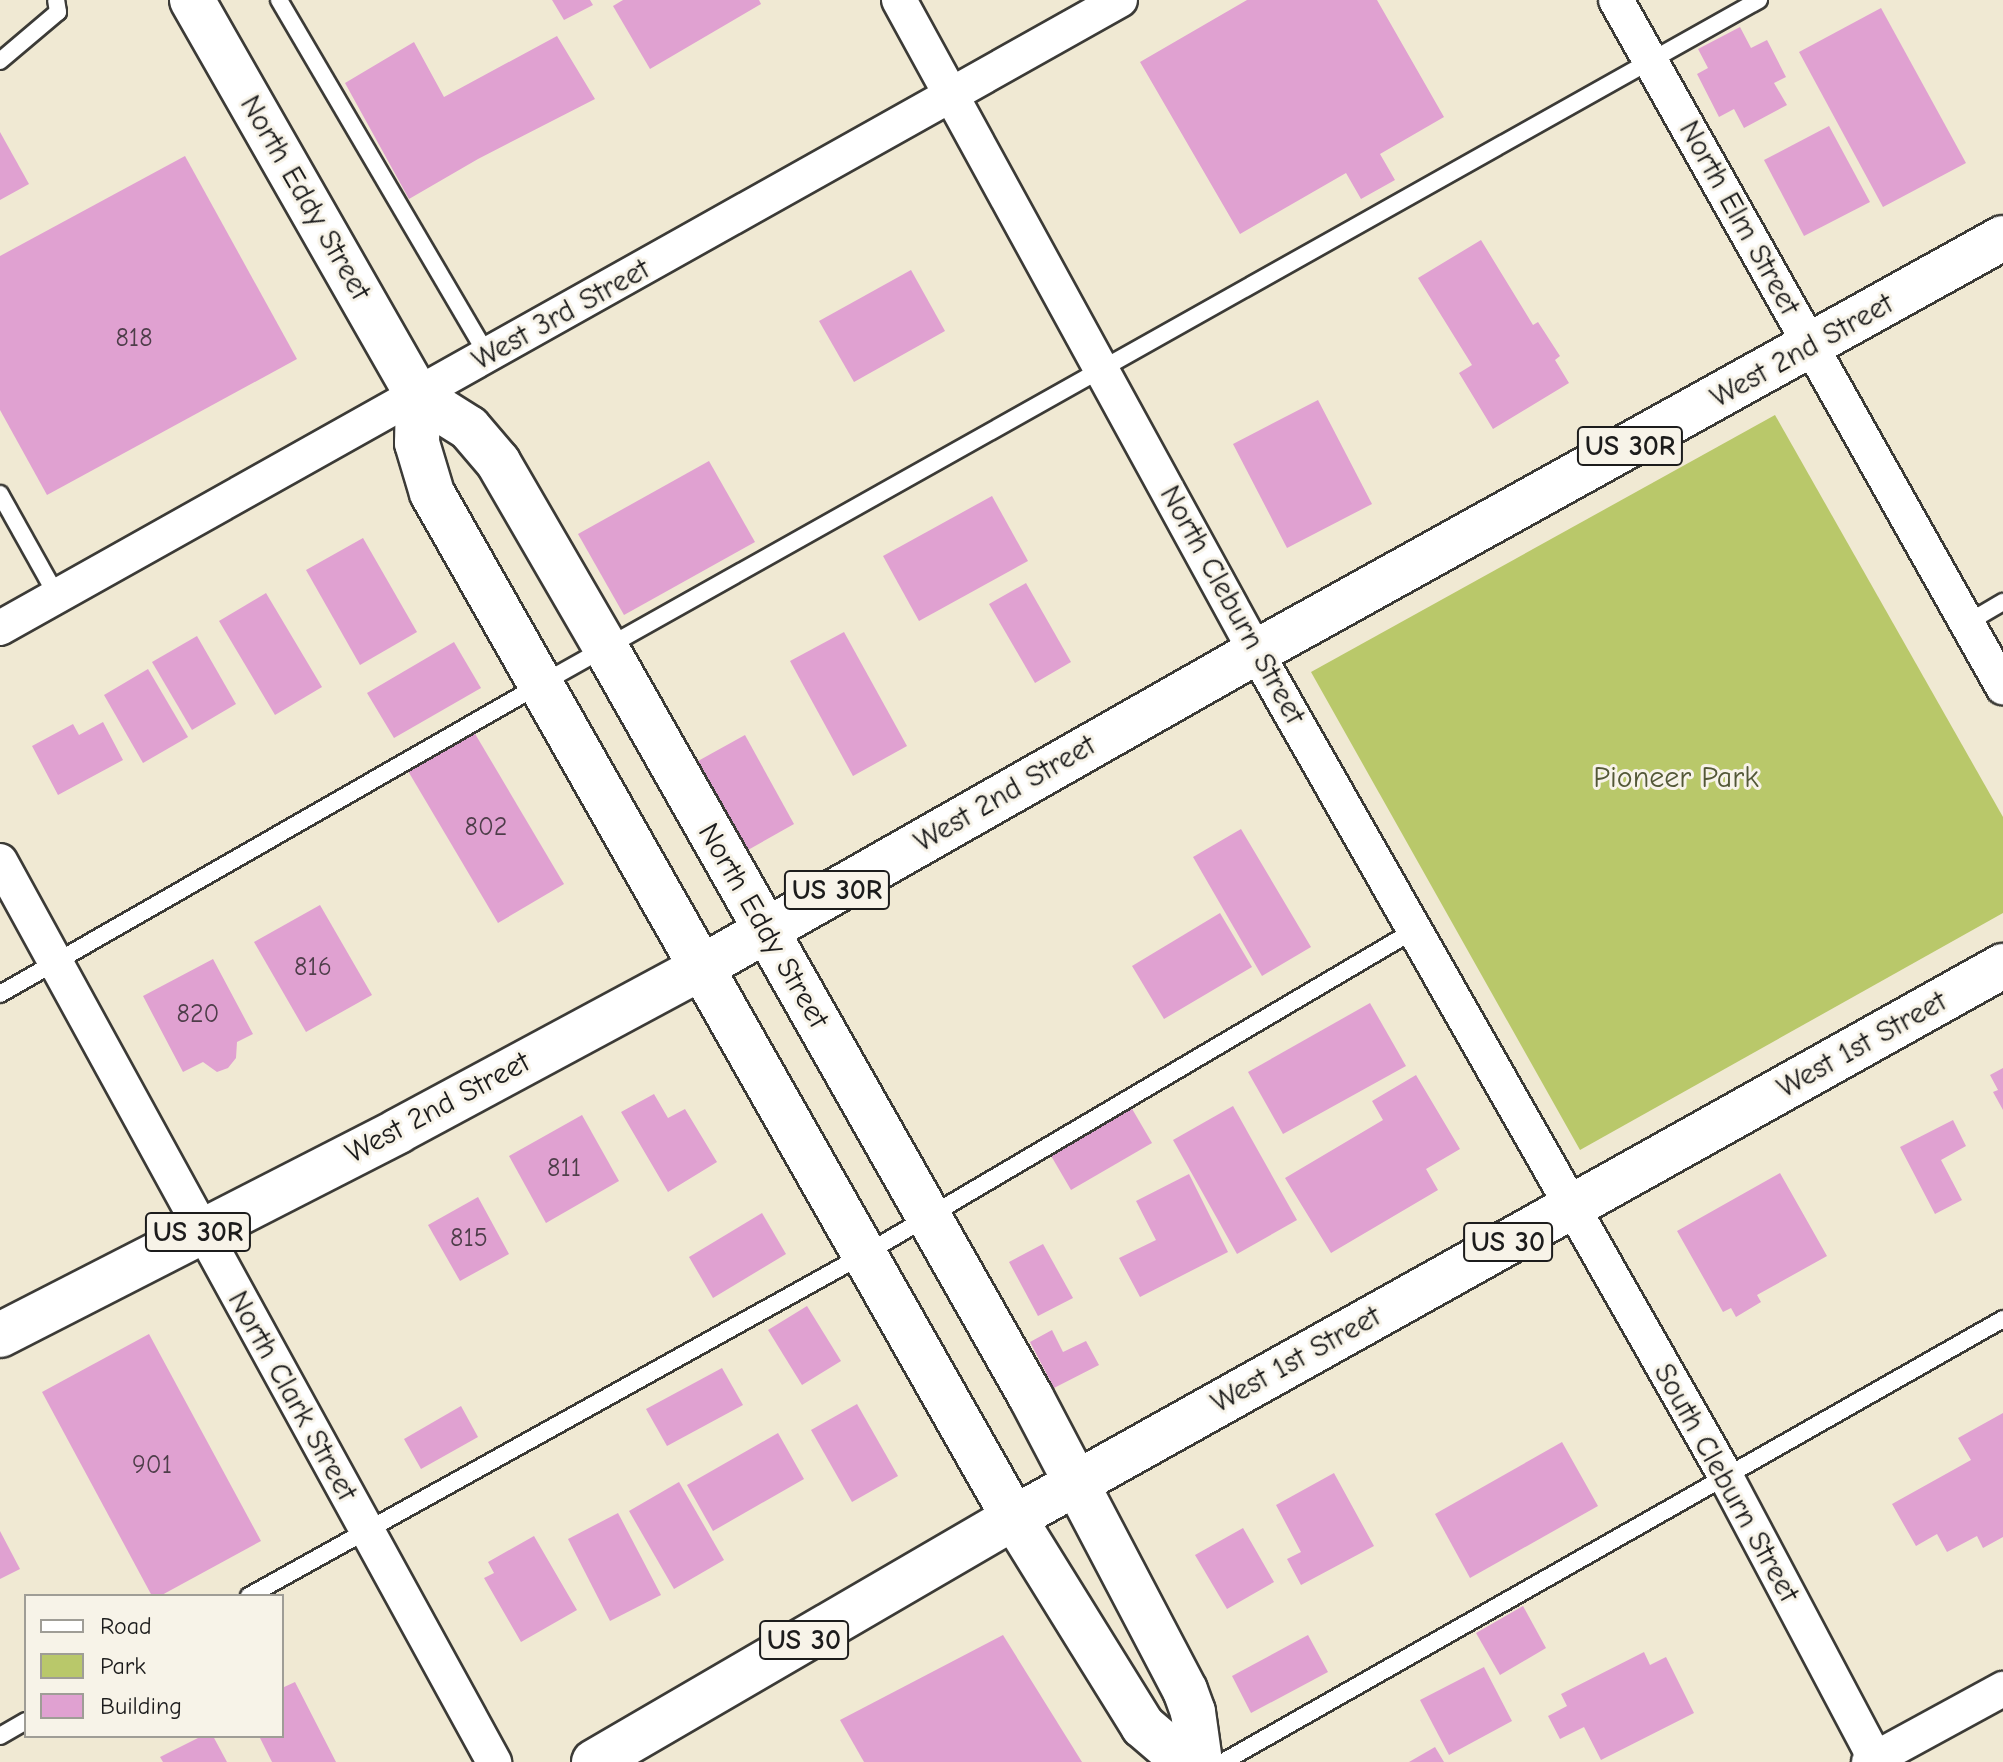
<!DOCTYPE html>
<html>
<head>
<meta charset="utf-8">
<style>
	body { margin:0 }
	#map { position:relative; width:2003px; height:1762px; overflow:hidden; background:#f0e9d3; font-family:"Comic Neue",sans-serif }
	div>[style] { position:absolute }
	.green>* { inset:0; background:#b9c86a }
	.building>* { inset:0; background:#e0a1d1 }
	.roads { filter:drop-shadow(2px 0 #3c3b37) drop-shadow(-2px 0 #3c3b37) drop-shadow(0 2px #3c3b37) drop-shadow(0 -2px #3c3b37) }
	.service>* { height:16px; margin:-8px; padding:0 8px; transform-origin:8px; border-radius:8px; background:#fff }
	.minor>* { height:34px; margin:-17px; padding:0 17px; transform-origin:17px; border-radius:17px; background:#fff }
	.secondary>* { height:44px; margin:-22px; padding:0 22px; transform-origin:22px; border-radius:22px; background:#fff }
	.trunk>* { height:44px; margin:-22px; padding:0 22px; transform-origin:22px; border-radius:22px; background:#fff }
	span { translate:-50% -50%; white-space:nowrap; text-align:center; line-height:1.15; -webkit-text-stroke:6px #f7f3e8; paint-order:stroke }
	.number-label { font-size:26px; color:#4d3d49 }
	.number-label span { -webkit-text-stroke-width:0 }
	.shield-label span { padding:2px 6px; background:#f7f3e8; border:2px solid; border-radius:6px; -webkit-text-stroke-width:0 }
	.shield-label { font-size:28px; color:#1c1c1c; font-weight:700 }
	.street-label { font-size:30px; color:#1c1c1c }
	.park-label { font-size:30px; color:#535837 }
	.legend { position:absolute; left:24px; top:1594px; width:260px; height:144px; box-sizing:border-box; background:#f7f3e8; border:2px solid #9f9d96; margin:0; padding:10px 14px; list-style:none; font-size:24px; color:#1c1c1c }
	.legend li { display:flex; align-items:center; gap:16px; height:40px }
	.legend b { width:40px; border:2px solid #9f9d96 }
</style>
</head>
<body>
<div id="map">
	<div class="green">
		<i style="clip-path:polygon(1775px 415px,2003px 817px,2003px 913px,1580px 1150px,1311px 672px)"></i>
	</div>
	<div class="building">
		<i style="clip-path:polygon(552px 0,590px 0,593px 5px,564px 20px)"></i>
		<i style="clip-path:polygon(623px 0,759px 0,761px 4px,650px 69px,613px 6px)"></i>
		<i style="clip-path:polygon(1247px 0,1377px 0,1444px 117px,1380px 154px,1395px 180px,1361px 199px,1346px 173px,1240px 234px,1140px 62px)"></i>
		<i style="clip-path:polygon(1881px 8px,1966px 163px,1883px 207px,1799px 52px)"></i>
		<i style="clip-path:polygon(1740px 27px,1751px 48px,1767px 40px,1786px 77px,1774px 83px,1787px 105px,1744px 128px,1734px 109px,1719px 117px,1697px 74px,1708px 68px,1698px 49px)"></i>
		<i style="clip-path:polygon(557px 36px,595px 99px,478px 159px,409px 199px,345px 83px,414px 42px,444px 97px)"></i>
		<i style="clip-path:polygon(1829px 126px,1870px 202px,1804px 236px,1764px 160px)"></i>
		<i style="clip-path:polygon(0 132px,29px 184px,0 200px)"></i>
		<i style="clip-path:polygon(185px 156px,297px 359px,47px 495px,0 410px,0 256px)"></i>
		<i style="clip-path:polygon(1481px 240px,1533px 325px,1538px 322px,1560px 356px,1555px 360px,1569px 383px,1493px 429px,1459px 373px,1472px 365px,1418px 278px)"></i>
		<i style="clip-path:polygon(911px 270px,945px 331px,854px 382px,819px 321px)"></i>
		<i style="clip-path:polygon(1318px 400px,1372px 504px,1287px 548px,1233px 444px)"></i>
		<i style="clip-path:polygon(709px 461px,755px 542px,624px 615px,578px 534px)"></i>
		<i style="clip-path:polygon(992px 496px,1028px 561px,919px 621px,883px 556px)"></i>
		<i style="clip-path:polygon(363px 538px,417px 632px,360px 665px,306px 570px)"></i>
		<i style="clip-path:polygon(1026px 583px,1071px 662px,1035px 683px,989px 604px)"></i>
		<i style="clip-path:polygon(266px 593px,322px 687px,275px 715px,219px 621px)"></i>
		<i style="clip-path:polygon(844px 632px,907px 746px,853px 776px,790px 661px)"></i>
		<i style="clip-path:polygon(197px 636px,236px 704px,192px 730px,152px 662px)"></i>
		<i style="clip-path:polygon(454px 642px,481px 688px,394px 738px,367px 693px)"></i>
		<i style="clip-path:polygon(148px 669px,188px 737px,143px 763px,104px 695px)"></i>
		<i style="clip-path:polygon(103px 722px,123px 760px,58px 795px,32px 746px,73px 724px,79px 735px)"></i>
		<i style="clip-path:polygon(474px 732px,564px 884px,498px 923px,408px 771px)"></i>
		<i style="clip-path:polygon(745px 735px,794px 824px,748px 850px,698px 761px)"></i>
		<i style="clip-path:polygon(1241px 829px,1311px 947px,1262px 976px,1193px 857px)"></i>
		<i style="clip-path:polygon(320px 905px,372px 995px,306px 1032px,254px 942px)"></i>
		<i style="clip-path:polygon(1220px 913px,1252px 967px,1164px 1019px,1132px 966px)"></i>
		<i style="clip-path:polygon(213px 959px,253px 1034px,237px 1042px,236px 1058px,228px 1068px,217px 1072px,203px 1062px,183px 1072px,143px 996px)"></i>
		<i style="clip-path:polygon(1370px 1003px,1406px 1066px,1283px 1134px,1248px 1072px)"></i>
		<i style="clip-path:polygon(2003px 1068px,2003px 1110px,1993px 1092px,1998px 1090px,1990px 1075px)"></i>
		<i style="clip-path:polygon(1416px 1075px,1460px 1149px,1426px 1169px,1438px 1190px,1331px 1253px,1285px 1178px,1383px 1120px,1372px 1101px)"></i>
		<i style="clip-path:polygon(654px 1094px,668px 1118px,685px 1109px,717px 1162px,668px 1192px,621px 1112px)"></i>
		<i style="clip-path:polygon(1233px 1106px,1297px 1220px,1237px 1254px,1173px 1140px)"></i>
		<i style="clip-path:polygon(1131px 1107px,1152px 1143px,1071px 1190px,1050px 1154px)"></i>
		<i style="clip-path:polygon(582px 1115px,619px 1181px,546px 1223px,509px 1156px)"></i>
		<i style="clip-path:polygon(1953px 1120px,1966px 1146px,1941px 1160px,1962px 1200px,1935px 1214px,1900px 1147px)"></i>
		<i style="clip-path:polygon(1780px 1173px,1827px 1256px,1757px 1295px,1761px 1302px,1736px 1317px,1731px 1308px,1723px 1312px,1677px 1231px)"></i>
		<i style="clip-path:polygon(1189px 1174px,1228px 1252px,1140px 1297px,1119px 1258px,1156px 1240px,1136px 1201px)"></i>
		<i style="clip-path:polygon(478px 1197px,509px 1254px,460px 1281px,428px 1225px)"></i>
		<i style="clip-path:polygon(762px 1213px,786px 1254px,713px 1298px,689px 1257px)"></i>
		<i style="clip-path:polygon(1043px 1244px,1073px 1298px,1038px 1316px,1009px 1262px)"></i>
		<i style="clip-path:polygon(807px 1306px,841px 1361px,802px 1385px,768px 1330px)"></i>
		<i style="clip-path:polygon(1052px 1330px,1063px 1352px,1086px 1341px,1099px 1365px,1054px 1388px,1030px 1342px)"></i>
		<i style="clip-path:polygon(149px 1334px,261px 1541px,160px 1596px,152px 1596px,42px 1392px)"></i>
		<i style="clip-path:polygon(722px 1368px,743px 1405px,667px 1446px,646px 1409px)"></i>
		<i style="clip-path:polygon(857px 1404px,898px 1476px,852px 1502px,811px 1430px)"></i>
		<i style="clip-path:polygon(461px 1406px,478px 1437px,421px 1469px,404px 1439px)"></i>
		<i style="clip-path:polygon(2003px 1413px,2003px 1537px,1983px 1548px,1977px 1536px,1947px 1552px,1937px 1534px,1916px 1546px,1892px 1504px,1971px 1460px,1958px 1438px)"></i>
		<i style="clip-path:polygon(778px 1433px,804px 1479px,713px 1531px,687px 1485px)"></i>
		<i style="clip-path:polygon(1562px 1442px,1598px 1506px,1470px 1578px,1435px 1514px)"></i>
		<i style="clip-path:polygon(1334px 1473px,1374px 1546px,1301px 1585px,1287px 1559px,1301px 1552px,1276px 1505px)"></i>
		<i style="clip-path:polygon(679px 1482px,724px 1560px,674px 1589px,629px 1511px)"></i>
		<i style="clip-path:polygon(618px 1513px,661px 1595px,610px 1621px,568px 1539px)"></i>
		<i style="clip-path:polygon(1243px 1528px,1274px 1582px,1227px 1609px,1195px 1555px)"></i>
		<i style="clip-path:polygon(0 1531px,20px 1569px,0 1579px)"></i>
		<i style="clip-path:polygon(534px 1536px,577px 1610px,521px 1642px,484px 1578px,494px 1573px,488px 1562px)"></i>
		<i style="clip-path:polygon(1523px 1606px,1546px 1648px,1500px 1675px,1476px 1633px)"></i>
		<i style="clip-path:polygon(1003px 1635px,1082px 1762px,864px 1762px,840px 1720px)"></i>
		<i style="clip-path:polygon(1308px 1635px,1328px 1672px,1251px 1713px,1232px 1676px)"></i>
		<i style="clip-path:polygon(1644px 1652px,1650px 1665px,1666px 1657px,1694px 1713px,1601px 1760px,1584px 1727px,1560px 1739px,1548px 1716px,1567px 1706px,1561px 1694px)"></i>
		<i style="clip-path:polygon(1484px 1667px,1512px 1721px,1449px 1755px,1420px 1700px)"></i>
		<i style="clip-path:polygon(295px 1682px,336px 1762px,272px 1762px,259px 1736px,282px 1736px,282px 1688px)"></i>
		<i style="clip-path:polygon(202px 1736px,213px 1736px,227px 1762px,163px 1762px,160px 1757px)"></i>
		<i style="clip-path:polygon(1435px 1747px,1444px 1762px,1409px 1762px)"></i>
	</div>
	<div class="roads">
		<div class="service">
			<i style="left:279px;top:0;width:413px;rotate:59.6deg"></i>
			<i style="left:0;top:61px;width:76px;rotate:-40.2deg"></i>
			<i style="left:58px;top:12px;width:12px;rotate:-99deg"></i>
			<i style="left:0;top:494px;width:117px;rotate:60.8deg"></i>
			<i style="left:1967px;top:623px;width:42px;rotate:-30.3deg"></i>
			<i style="left:0;top:994px;width:624px;rotate:-29.81deg"></i>
			<i style="left:541px;top:684px;width:1397px;rotate:-29.32deg"></i>
			<i style="left:249px;top:1596px;width:705px;rotate:-29.04deg"></i>
			<i style="left:865px;top:1254px;width:636px;rotate:-30.52deg"></i>
			<i style="left:0;top:1736px;width:30px;rotate:-30deg"></i>
			<i style="left:1223px;top:1762px;width:897px;rotate:-29.59deg"></i>
		</div>
		<div class="minor">
			<i style="left:899px;top:0;width:743px;rotate:61.3deg"></i>
			<i style="left:1256px;top:652px;width:947px;rotate:60.32deg"></i>
			<i style="left:1725px;top:1475px;width:325px;rotate:62.1deg"></i>
			<i style="left:1616px;top:0;width:789px;rotate:60.61deg"></i>
			<i style="left:0;top:628px;width:1284px;rotate:-29.28deg"></i>
			<i style="left:0;top:861px;width:1028px;rotate:61.26deg"></i>
			<i style="left:1869px;top:1762px;width:153px;rotate:-28.6deg"></i>
		</div>
		<div class="secondary">
			<i style="left:192px;top:0;width:456px;rotate:60.3deg"></i>
			<i style="left:418px;top:396px;width:60px;rotate:32.1deg"></i>
			<i style="left:469px;top:428px;width:45px;rotate:49.5deg"></i>
			<i style="left:498px;top:462px;width:215px;rotate:59.9deg"></i>
			<i style="left:606px;top:648px;width:861px;rotate:60.43deg"></i>
			<i style="left:1031px;top:1397px;width:331px;rotate:62.3deg"></i>
			<i style="left:1185px;top:1690px;width:23px;rotate:70deg"></i>
			<i style="left:1193px;top:1712px;width:50px;rotate:82deg"></i>
			<i style="left:418px;top:396px;width:47px;rotate:91.2deg"></i>
			<i style="left:417px;top:443px;width:52px;rotate:73.3deg"></i>
			<i style="left:432px;top:493px;width:1179px;rotate:60.41deg"></i>
			<i style="left:1014px;top:1518px;width:245px;rotate:58.2deg"></i>
			<i style="left:1143px;top:1726px;width:55px;rotate:40.6deg"></i>
		</div>
		<div class="trunk">
			<i style="left:0;top:1335px;width:447px;rotate:-27.1deg"></i>
			<i style="left:398px;top:1131px;width:345px;rotate:-28.3deg"></i>
			<i style="left:702px;top:967px;width:637px;rotate:-29.62deg"></i>
			<i style="left:1256px;top:652px;width:854px;rotate:-29deg"></i>
			<i style="left:594px;top:1762px;width:486px;rotate:-30.2deg"></i>
			<i style="left:1014px;top:1518px;width:1133px;rotate:-29.17deg"></i>
		</div>
	</div>
	<div class="number-label">
		<span style="left:134px;top:339px">818</span>
		<span style="left:486px;top:828px">802</span>
		<span style="left:313px;top:968px">816</span>
		<span style="left:198px;top:1015px">820</span>
		<span style="left:564px;top:1169px">811</span>
		<span style="left:469px;top:1239px">815</span>
		<span style="left:152px;top:1466px">901</span>
	</div>
	<div class="shield-label">
		<span style="left:1630px;top:446px">US 30R</span>
		<span style="left:837px;top:890px">US 30R</span>
		<span style="left:198px;top:1232px">US 30R</span>
		<span style="left:1508px;top:1242px">US 30</span>
		<span style="left:804px;top:1640px">US 30</span>
	</div>
	<div class="street-label">
		<span style="left:305px;top:198px;rotate:60deg">North Eddy Street</span>
		<span style="left:1739px;top:218px;rotate:61deg">North Elm Street</span>
		<span style="left:561px;top:315px;rotate:-29deg">West 3rd Street</span>
		<span style="left:1802px;top:351px;rotate:-29deg">West 2nd Street</span>
		<span style="left:1232px;top:605px;rotate:61deg">North Cleburn Street</span>
		<span style="left:1005px;top:794px;rotate:-30deg">West 2nd Street</span>
		<span style="left:763px;top:926px;rotate:60deg">North Eddy Street</span>
		<span style="left:1862px;top:1045px;rotate:-29deg">West 1st Street</span>
		<span style="left:438px;top:1108px;rotate:-28deg">West 2nd Street</span>
		<span style="left:1296px;top:1360px;rotate:-29deg">West 1st Street</span>
		<span style="left:292px;top:1396px;rotate:61deg">North Clark Street</span>
		<span style="left:1726px;top:1483px;rotate:61deg">South Cleburn Street</span>
	</div>
	<div class="park-label">
		<span style="left:1676px;top:778px">Pioneer Park</span>
	</div>
	<ul class="legend">
	<li><b style="height:10px;background:#fff"></b>Road</li>
	<li><b style="height:22px;background:#b9c86a"></b>Park</li>
	<li><b style="height:22px;background:#e0a1d1"></b>Building</li>
	</ul>
</div>
</body>
</html>
